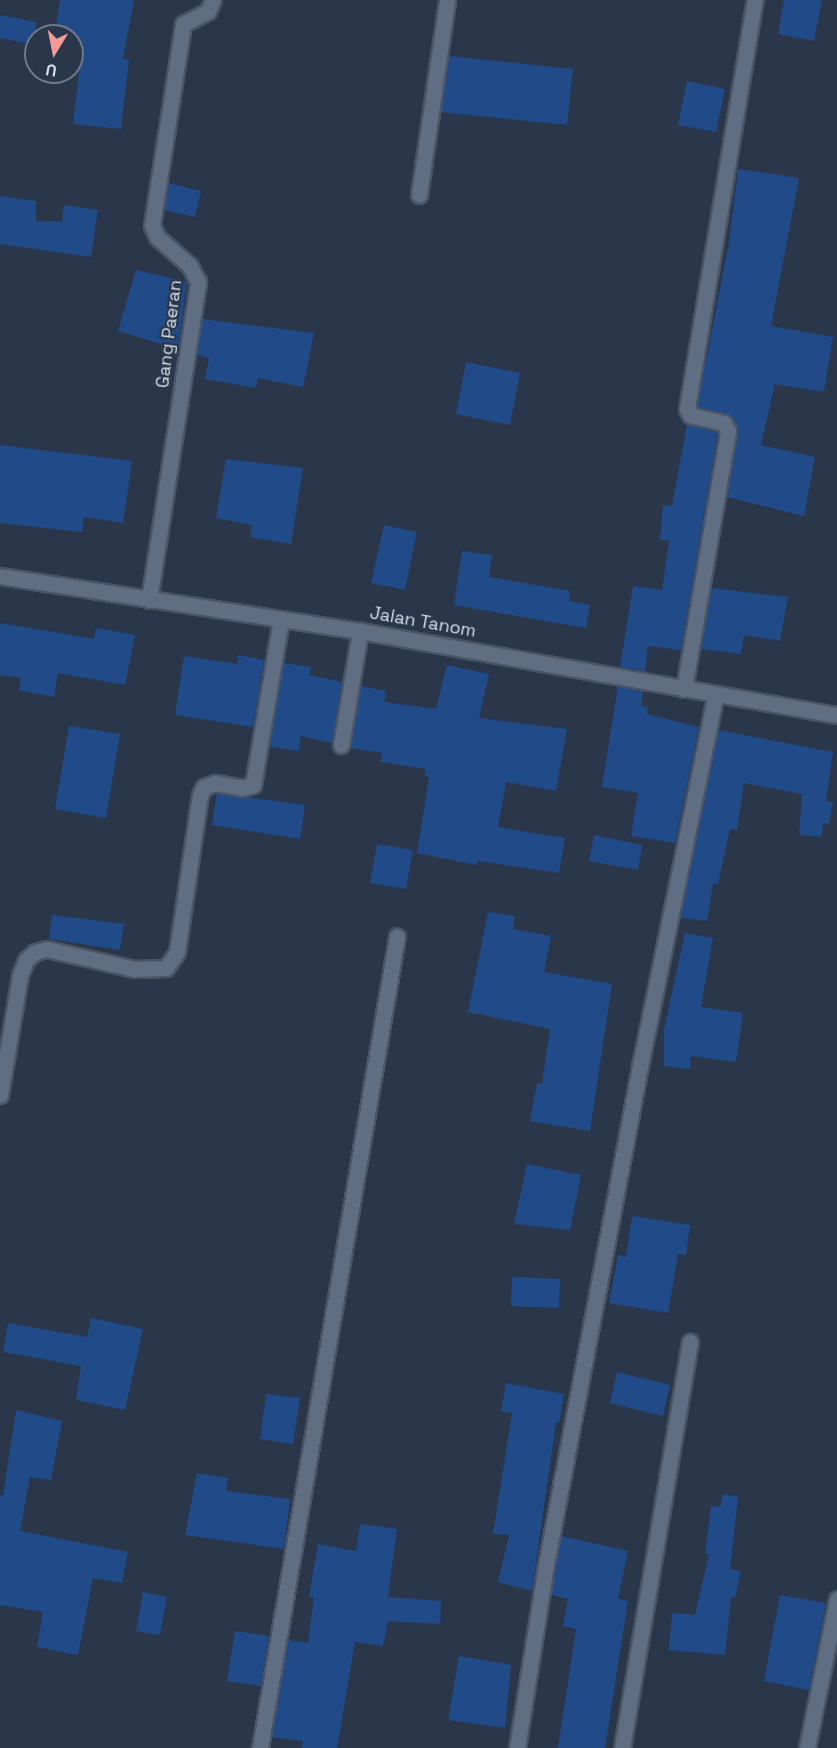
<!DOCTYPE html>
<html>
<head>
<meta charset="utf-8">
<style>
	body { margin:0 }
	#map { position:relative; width:837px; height:1748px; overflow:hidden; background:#2a374a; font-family:"Space Grotesk",sans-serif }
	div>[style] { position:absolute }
	.building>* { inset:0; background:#214a89 }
	.roads { filter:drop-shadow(2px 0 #4a5464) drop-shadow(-2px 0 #4a5464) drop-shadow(0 2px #4a5464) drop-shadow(0 -2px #4a5464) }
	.minor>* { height:15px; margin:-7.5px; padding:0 7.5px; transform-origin:7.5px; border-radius:7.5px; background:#5f6e83 }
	span { translate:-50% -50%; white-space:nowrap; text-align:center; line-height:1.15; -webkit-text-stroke:4.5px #2a374a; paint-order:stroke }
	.street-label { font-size:18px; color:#d6dfeb }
	.north { position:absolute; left:24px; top:24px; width:60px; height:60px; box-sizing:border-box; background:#2a374a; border:2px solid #6f7a8a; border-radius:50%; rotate:190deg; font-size:16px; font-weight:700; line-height:24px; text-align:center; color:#d6dfeb }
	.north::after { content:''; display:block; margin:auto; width:21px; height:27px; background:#f59b98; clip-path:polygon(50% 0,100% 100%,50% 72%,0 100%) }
</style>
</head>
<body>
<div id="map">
	<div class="building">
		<i style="clip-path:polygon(60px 0,134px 0,123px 59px,129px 60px,121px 129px,73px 124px,82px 46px,72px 44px,72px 36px,54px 36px)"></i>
		<i style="clip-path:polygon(784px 0,822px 0,814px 41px,778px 34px)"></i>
		<i style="clip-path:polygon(0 15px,36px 22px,36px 45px,0 38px)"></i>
		<i style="clip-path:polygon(449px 56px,573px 69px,567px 125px,441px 112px)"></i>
		<i style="clip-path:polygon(687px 81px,725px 89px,716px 132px,678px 125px)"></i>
		<i style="clip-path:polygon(738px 169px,799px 178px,771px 326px,833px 337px,824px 392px,775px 384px,761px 445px,815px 457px,804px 516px,727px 497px,737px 427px,730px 415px,697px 407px,729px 242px)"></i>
		<i style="clip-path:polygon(168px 183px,201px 191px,195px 217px,164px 210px)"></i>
		<i style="clip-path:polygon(0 196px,36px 201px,36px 221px,62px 222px,64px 205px,98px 210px,91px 257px,0 244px)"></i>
		<i style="clip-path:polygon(136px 270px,187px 282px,178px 349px,118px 331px)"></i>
		<i style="clip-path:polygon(202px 319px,314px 333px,303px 387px,258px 378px,256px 388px,205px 379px,209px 358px,197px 355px)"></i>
		<i style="clip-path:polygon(466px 362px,520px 373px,510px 425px,456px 414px)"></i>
		<i style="clip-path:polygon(687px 424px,718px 433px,681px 650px,648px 646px,645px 671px,620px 667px,633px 586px,662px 590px,669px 540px,660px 540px,663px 505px,672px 506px)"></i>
		<i style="clip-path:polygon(0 445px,132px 461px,123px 523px,84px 517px,82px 532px,0 523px)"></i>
		<i style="clip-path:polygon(226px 459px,303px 468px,291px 544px,250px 537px,252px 525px,216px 518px)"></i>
		<i style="clip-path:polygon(384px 525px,417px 532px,405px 590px,371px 583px)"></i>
		<i style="clip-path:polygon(462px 551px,492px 555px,489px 577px,570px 591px,569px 601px,590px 605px,586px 628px,454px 605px)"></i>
		<i style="clip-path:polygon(711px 588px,788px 597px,780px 641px,744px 635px,741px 654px,701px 649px)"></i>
		<i style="clip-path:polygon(0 623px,94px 639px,96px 628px,135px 635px,125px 685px,58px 673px,54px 697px,19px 690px,21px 678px,0 675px)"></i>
		<i style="clip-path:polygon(238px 655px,264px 660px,253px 727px,175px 715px,184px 656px,237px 664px)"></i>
		<i style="clip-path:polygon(283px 663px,311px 667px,310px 675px,342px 682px,332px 743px,301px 736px,299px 751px,270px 747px)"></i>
		<i style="clip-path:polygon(447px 665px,489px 674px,479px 718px,567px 729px,556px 791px,506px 782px,498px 827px,565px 838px,559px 873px,478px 861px,477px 865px,417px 853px,429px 777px,424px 776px,426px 769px,381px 762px,382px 753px,350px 748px,361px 686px,386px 691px,384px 702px,436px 709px)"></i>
		<i style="clip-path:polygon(618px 686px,643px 691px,641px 706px,648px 707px,647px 714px,699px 727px,675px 843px,631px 836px,638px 793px,602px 787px)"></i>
		<i style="clip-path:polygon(69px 726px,120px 734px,106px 818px,55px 809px)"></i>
		<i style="clip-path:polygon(718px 730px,833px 752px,826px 801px,833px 802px,829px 824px,823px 823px,822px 837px,799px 835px,802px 794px,744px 783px,737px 830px,730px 829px,718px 884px,713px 883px,707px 921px,680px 918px)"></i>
		<i style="clip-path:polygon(217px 793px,305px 805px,300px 839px,212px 825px)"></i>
		<i style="clip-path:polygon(594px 835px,642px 845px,638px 870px,589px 861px)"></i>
		<i style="clip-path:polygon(377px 844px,413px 850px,406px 889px,370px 883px)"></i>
		<i style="clip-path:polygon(488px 912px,515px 916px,513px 929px,551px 936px,544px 972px,612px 984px,590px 1131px,530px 1121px,537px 1083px,542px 1084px,550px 1029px,468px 1012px)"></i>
		<i style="clip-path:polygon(52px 915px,124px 924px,120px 950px,49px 939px)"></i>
		<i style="clip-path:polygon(685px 933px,713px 938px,701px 1007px,743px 1013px,736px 1062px,691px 1056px,690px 1069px,664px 1066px,664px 1030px)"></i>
		<i style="clip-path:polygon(527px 1164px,581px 1175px,570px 1230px,514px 1224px)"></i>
		<i style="clip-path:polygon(632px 1216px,690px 1225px,686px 1255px,678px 1254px,668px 1313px,609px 1303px,618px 1255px,626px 1257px)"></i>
		<i style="clip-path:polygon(512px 1277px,560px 1279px,559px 1308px,511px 1306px)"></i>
		<i style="clip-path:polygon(91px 1318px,143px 1329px,125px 1410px,76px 1400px,81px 1366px,3px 1352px,8px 1323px,87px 1337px)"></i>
		<i style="clip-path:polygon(617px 1372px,670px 1385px,663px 1416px,610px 1403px)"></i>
		<i style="clip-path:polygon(506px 1383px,564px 1394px,559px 1423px,556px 1422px,532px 1591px,498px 1582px,509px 1535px,493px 1534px,512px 1413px,501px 1411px)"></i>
		<i style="clip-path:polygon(266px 1394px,300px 1398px,293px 1444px,260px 1439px)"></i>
		<i style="clip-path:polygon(16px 1410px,62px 1421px,51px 1480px,30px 1477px,20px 1531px,128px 1552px,122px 1583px,93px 1578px,78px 1655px,37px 1647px,43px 1612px,0 1605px,0 1495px,3px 1496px)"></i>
		<i style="clip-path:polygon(197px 1473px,228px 1478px,226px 1491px,290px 1499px,284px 1549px,185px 1535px)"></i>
		<i style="clip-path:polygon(723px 1494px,738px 1497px,730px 1569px,741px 1571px,735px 1597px,731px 1597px,725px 1655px,669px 1650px,672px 1613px,695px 1615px,709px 1554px,705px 1554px,711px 1506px,720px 1507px)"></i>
		<i style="clip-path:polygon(360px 1524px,397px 1529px,388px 1597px,441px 1601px,440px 1624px,388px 1621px,383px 1646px,355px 1642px,337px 1748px,302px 1748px,303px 1741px,272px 1737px,288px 1640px,308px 1643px,314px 1598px,309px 1597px,318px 1544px,356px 1551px)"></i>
		<i style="clip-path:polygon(561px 1536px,628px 1551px,618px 1599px,628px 1601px,605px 1748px,558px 1748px,576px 1629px,563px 1626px,568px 1599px,551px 1595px)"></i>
		<i style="clip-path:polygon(143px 1592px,167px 1597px,160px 1635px,136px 1631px)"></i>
		<i style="clip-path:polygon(780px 1595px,826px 1603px,809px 1690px,764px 1681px)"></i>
		<i style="clip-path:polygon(235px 1631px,269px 1636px,261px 1686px,227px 1681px)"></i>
		<i style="clip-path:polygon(459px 1656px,511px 1665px,505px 1728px,448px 1720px)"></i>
	</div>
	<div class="roads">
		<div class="minor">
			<i style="left:419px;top:195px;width:197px;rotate:-81.8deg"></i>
			<i style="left:0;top:576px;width:364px;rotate:8.7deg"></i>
			<i style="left:360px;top:631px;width:484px;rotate:10deg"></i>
			<i style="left:149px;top:600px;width:322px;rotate:-81.2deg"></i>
			<i style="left:198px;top:282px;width:18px;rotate:-117deg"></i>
			<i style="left:190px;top:266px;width:44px;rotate:-138.7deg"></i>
			<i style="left:157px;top:237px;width:13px;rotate:-113deg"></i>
			<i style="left:152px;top:225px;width:203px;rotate:-81.2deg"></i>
			<i style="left:183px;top:24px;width:28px;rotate:-27deg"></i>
			<i style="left:208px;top:11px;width:12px;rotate:-66deg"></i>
			<i style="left:684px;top:689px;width:262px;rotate:-80.3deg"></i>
			<i style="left:728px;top:431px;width:9px;rotate:-117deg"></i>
			<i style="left:724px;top:423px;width:35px;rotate:-167deg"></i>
			<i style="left:690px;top:415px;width:7px;rotate:-117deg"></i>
			<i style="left:687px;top:409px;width:415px;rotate:-80.6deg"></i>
			<i style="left:341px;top:745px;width:116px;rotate:-80.5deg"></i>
			<i style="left:0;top:1095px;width:122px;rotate:-80.5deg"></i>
			<i style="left:20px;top:975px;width:16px;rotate:-68deg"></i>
			<i style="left:26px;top:960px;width:12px;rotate:-42deg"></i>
			<i style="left:35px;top:952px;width:12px;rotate:-14deg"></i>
			<i style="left:47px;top:949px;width:89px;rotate:12.9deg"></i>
			<i style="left:134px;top:969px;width:32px;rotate:-2deg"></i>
			<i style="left:166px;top:968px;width:19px;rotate:-55deg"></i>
			<i style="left:177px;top:952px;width:159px;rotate:-81.7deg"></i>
			<i style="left:200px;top:795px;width:9px;rotate:-63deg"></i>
			<i style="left:204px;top:787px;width:12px;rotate:-20deg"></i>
			<i style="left:215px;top:783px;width:27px;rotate:10deg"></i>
			<i style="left:242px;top:788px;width:11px;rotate:-15deg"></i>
			<i style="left:253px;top:785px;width:168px;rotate:-80.4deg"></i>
			<i style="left:260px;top:1748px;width:823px;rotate:-80.42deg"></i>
			<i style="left:517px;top:1748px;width:185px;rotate:-81deg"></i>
			<i style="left:546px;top:1565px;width:508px;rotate:-79.33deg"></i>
			<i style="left:640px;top:1066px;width:378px;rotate:-78.5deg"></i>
			<i style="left:622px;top:1748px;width:412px;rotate:-80.5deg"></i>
			<i style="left:807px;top:1748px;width:152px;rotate:-78.6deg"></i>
		</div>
	</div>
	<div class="street-label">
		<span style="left:169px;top:334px;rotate:-83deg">Gang Paeran</span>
		<span style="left:423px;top:622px;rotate:10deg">Jalan Tanom</span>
	</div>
	<div class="north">U</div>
</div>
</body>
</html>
